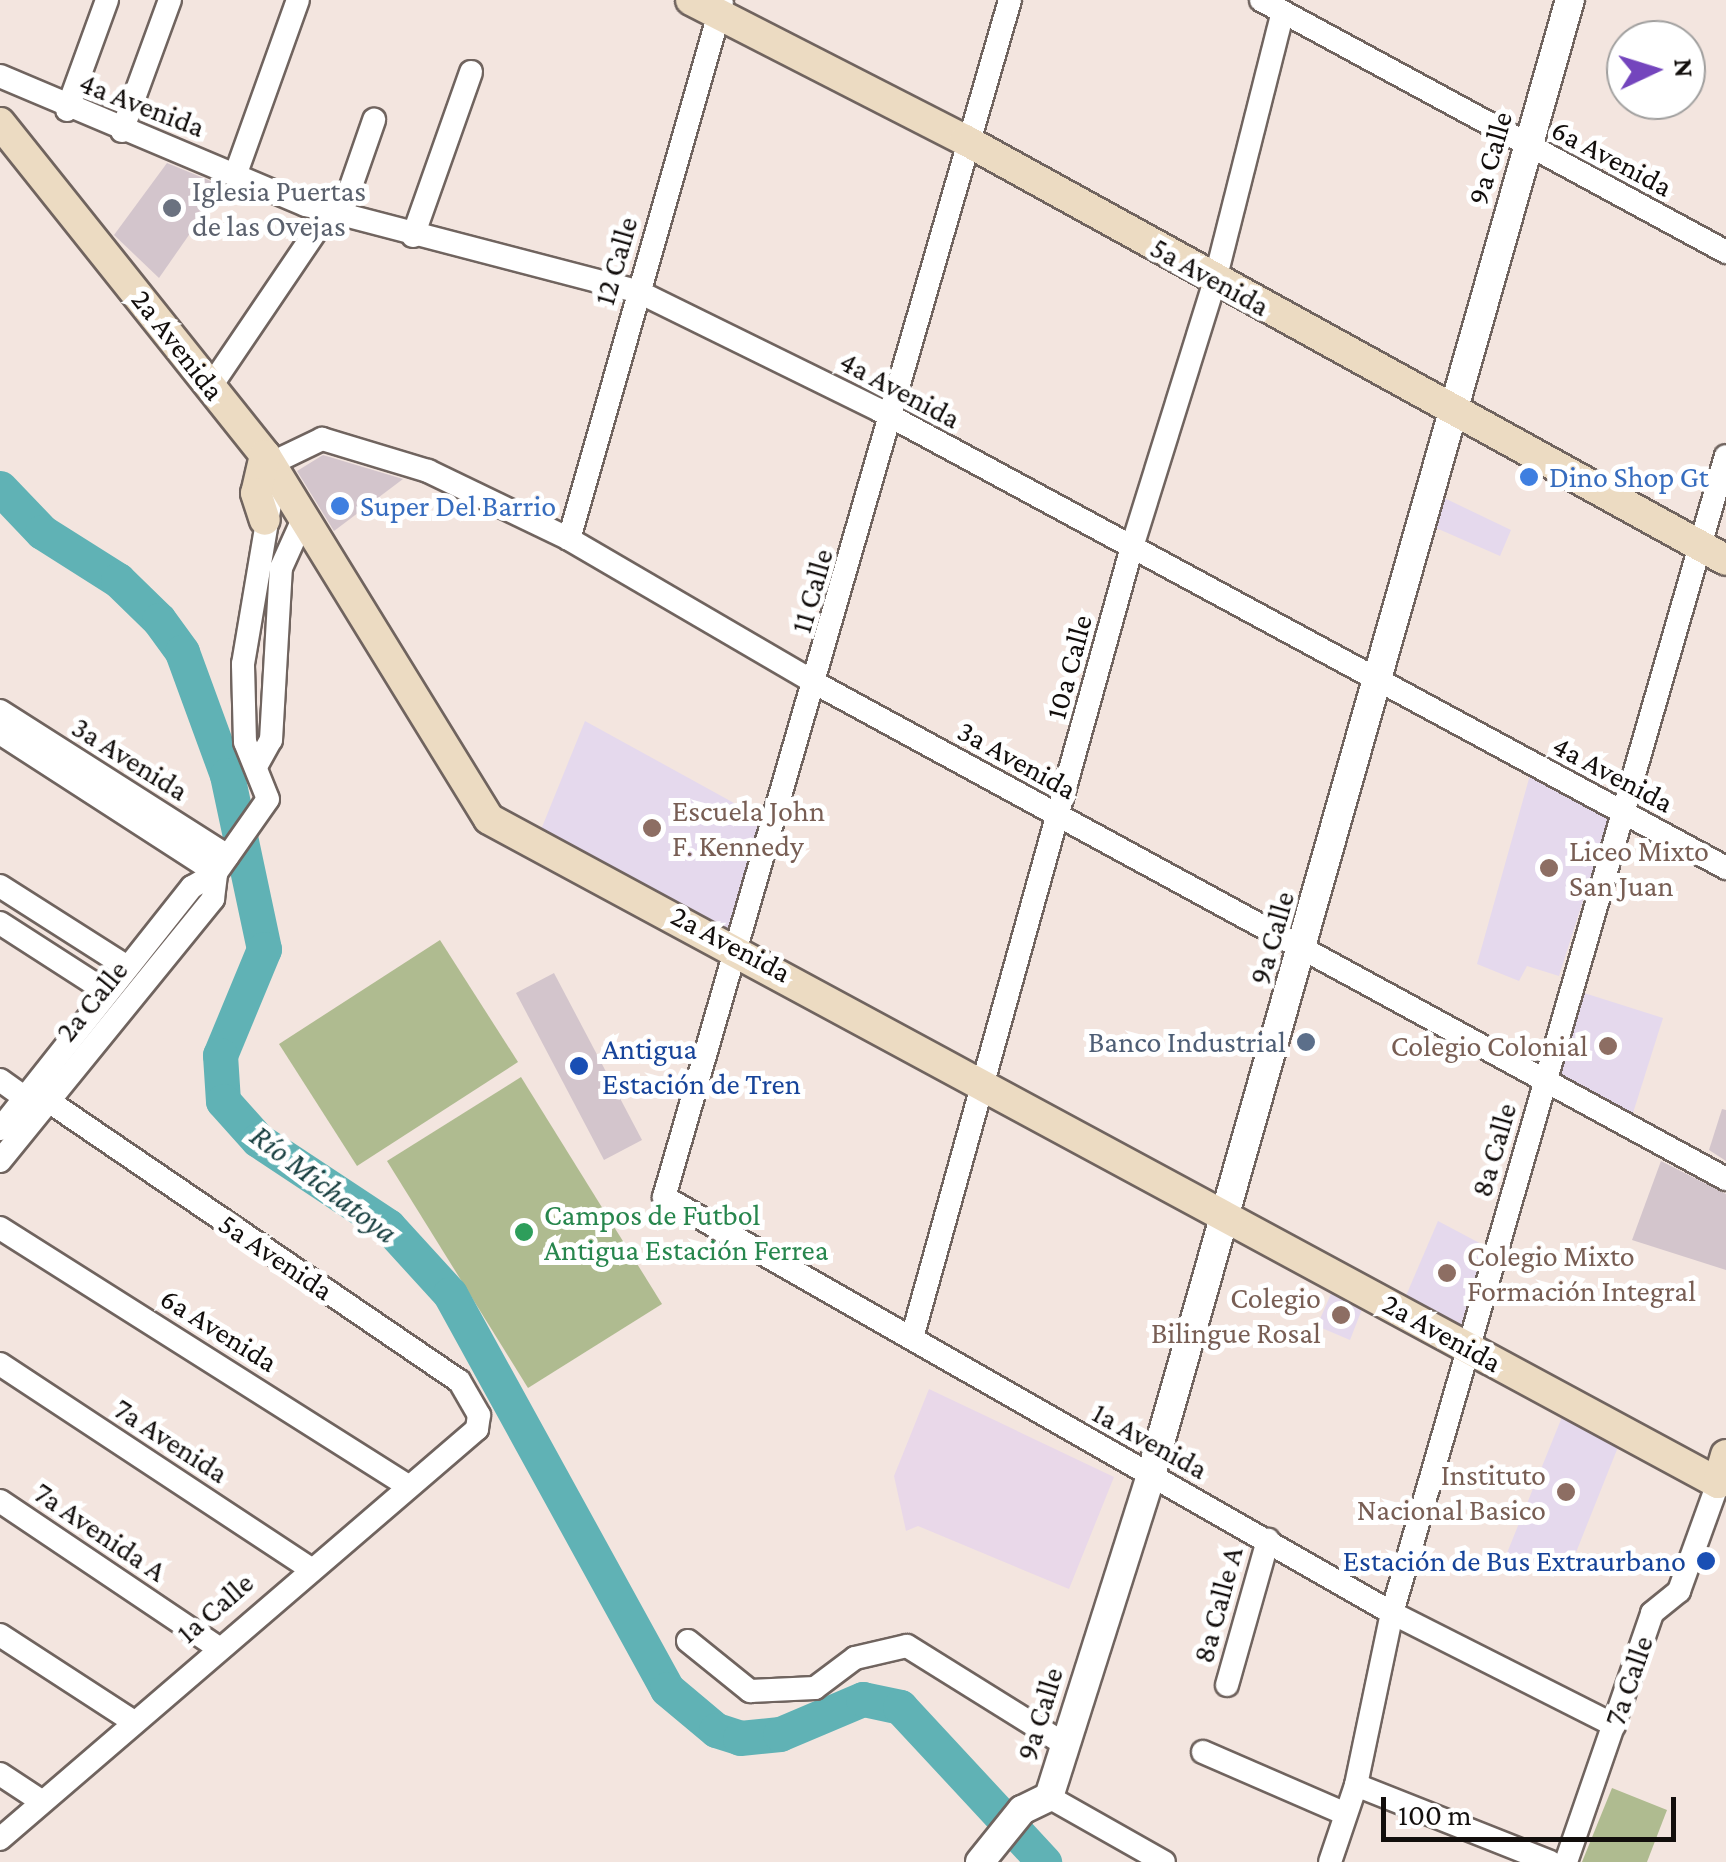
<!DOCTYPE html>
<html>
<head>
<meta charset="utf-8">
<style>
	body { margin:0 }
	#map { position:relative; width:1726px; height:1862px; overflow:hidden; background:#f3e5df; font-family:"Crimson Pro",serif }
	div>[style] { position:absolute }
	.industrial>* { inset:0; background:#e9d8e9 }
	.education>* { inset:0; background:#e5d9ed }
	.green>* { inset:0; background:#afbb90 }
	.river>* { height:35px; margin:-17.5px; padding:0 17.5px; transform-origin:17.5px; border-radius:17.5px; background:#60b2b5 }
	.building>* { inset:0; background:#d3c5cc }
	.roads { filter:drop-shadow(2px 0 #70645f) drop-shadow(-2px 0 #70645f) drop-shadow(0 2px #70645f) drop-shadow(0 -2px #70645f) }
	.minor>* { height:22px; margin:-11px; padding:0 11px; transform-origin:11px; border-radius:11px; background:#fff }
	.tertiary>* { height:28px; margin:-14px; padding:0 14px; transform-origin:14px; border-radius:14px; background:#fff }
	.secondary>* { height:30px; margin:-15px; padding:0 15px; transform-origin:15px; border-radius:15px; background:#ecdbc2 }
	.dots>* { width:28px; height:28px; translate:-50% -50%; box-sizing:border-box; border:5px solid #fff; border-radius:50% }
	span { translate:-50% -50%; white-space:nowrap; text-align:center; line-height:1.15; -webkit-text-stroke:10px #fff; paint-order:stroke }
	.street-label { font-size:30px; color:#120e0c }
	.worship-label { font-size:30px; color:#5b616d }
	.left { translate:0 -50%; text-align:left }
	.shop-label { font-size:30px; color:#366cbe }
	.education-label { font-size:30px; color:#785e54 }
	.right { translate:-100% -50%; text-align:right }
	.service-label { font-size:30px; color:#4e5e75 }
	.transit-label { font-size:30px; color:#164399 }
	.leisure-label { font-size:30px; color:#27864d }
	.water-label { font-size:32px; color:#173e3f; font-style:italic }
	.north { position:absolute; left:1606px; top:20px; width:100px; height:100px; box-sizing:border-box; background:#fff; border:2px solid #a09f9e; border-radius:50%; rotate:86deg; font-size:28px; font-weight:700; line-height:40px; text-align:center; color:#120e0c }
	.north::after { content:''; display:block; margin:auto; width:35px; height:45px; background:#7445bd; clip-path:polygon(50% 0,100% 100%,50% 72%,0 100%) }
	.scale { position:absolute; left:1381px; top:1797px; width:295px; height:45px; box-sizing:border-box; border:5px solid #120e0c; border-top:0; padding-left:12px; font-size:30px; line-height:35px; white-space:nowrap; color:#120e0c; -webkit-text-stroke:8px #fff; paint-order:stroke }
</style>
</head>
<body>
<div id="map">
	<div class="industrial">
		<i style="clip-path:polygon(929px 1389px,1114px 1477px,1069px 1589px,918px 1526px,906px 1531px,894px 1476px)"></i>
	</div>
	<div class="education">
		<i style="clip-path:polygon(1438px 495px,1511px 530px,1500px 556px,1427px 524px)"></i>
		<i style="clip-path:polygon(585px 721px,765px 820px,733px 939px,538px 837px)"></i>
		<i style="clip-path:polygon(1530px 775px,1609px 819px,1559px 976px,1527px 966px,1519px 981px,1477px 964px)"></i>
		<i style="clip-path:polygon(1581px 992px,1663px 1018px,1633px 1113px,1552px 1075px)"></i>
		<i style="clip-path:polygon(1438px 1221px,1487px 1247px,1460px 1328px,1405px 1298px)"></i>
		<i style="clip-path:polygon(1333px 1289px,1364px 1304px,1350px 1340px,1317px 1326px)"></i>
		<i style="clip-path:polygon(1564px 1412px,1620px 1442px,1567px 1575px,1507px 1553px)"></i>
	</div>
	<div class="green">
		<i style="clip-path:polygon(440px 940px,518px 1062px,357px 1166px,279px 1044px)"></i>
		<i style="clip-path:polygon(521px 1077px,662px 1304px,528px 1388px,387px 1161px)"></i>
		<i style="clip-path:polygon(1612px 1788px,1667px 1810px,1647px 1862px,1582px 1862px)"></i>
	</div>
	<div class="river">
		<i style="left:0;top:488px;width:61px;rotate:46.3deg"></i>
		<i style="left:42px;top:532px;width:90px;rotate:32.3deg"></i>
		<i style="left:118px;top:580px;width:57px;rotate:44.3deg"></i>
		<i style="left:159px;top:620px;width:39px;rotate:54deg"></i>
		<i style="left:182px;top:652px;width:131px;rotate:69.9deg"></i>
		<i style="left:227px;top:775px;width:178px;rotate:78deg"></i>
		<i style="left:264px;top:949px;width:115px;rotate:112.5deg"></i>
		<i style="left:220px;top:1055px;width:46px;rotate:86.3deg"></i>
		<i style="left:223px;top:1101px;width:52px;rotate:48.1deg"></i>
		<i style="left:258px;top:1140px;width:156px;rotate:33.5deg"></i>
		<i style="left:388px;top:1226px;width:92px;rotate:47.6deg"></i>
		<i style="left:450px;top:1294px;width:451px;rotate:61.2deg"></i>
		<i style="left:667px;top:1689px;width:64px;rotate:39.9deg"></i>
		<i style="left:716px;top:1730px;width:25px;rotate:18deg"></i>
		<i style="left:740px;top:1738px;width:40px;rotate:-5.7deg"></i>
		<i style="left:780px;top:1734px;width:90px;rotate:-22.9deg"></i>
		<i style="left:863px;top:1699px;width:38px;rotate:12deg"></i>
		<i style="left:900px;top:1707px;width:212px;rotate:47.1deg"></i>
	</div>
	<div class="building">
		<i style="clip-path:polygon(167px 163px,223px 186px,159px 278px,114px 235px)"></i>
		<i style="clip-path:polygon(323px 455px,403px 479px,334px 531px,297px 471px)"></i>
		<i style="clip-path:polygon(554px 973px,642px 1140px,604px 1160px,516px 993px)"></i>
		<i style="clip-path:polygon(1722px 1109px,1726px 1110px,1726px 1161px,1709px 1150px)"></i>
		<i style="clip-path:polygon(1661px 1161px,1726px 1194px,1726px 1270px,1632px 1240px)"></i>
	</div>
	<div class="roads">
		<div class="minor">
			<i style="left:1010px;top:0;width:1246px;rotate:106.12deg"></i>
			<i style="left:664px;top:1197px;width:838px;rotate:29.74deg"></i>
			<i style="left:1392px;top:1613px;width:249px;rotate:26.8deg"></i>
			<i style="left:1261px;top:0;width:529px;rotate:28.45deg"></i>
			<i style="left:0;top:76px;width:332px;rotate:22.9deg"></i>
			<i style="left:306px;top:205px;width:344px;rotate:14.6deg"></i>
			<i style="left:639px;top:292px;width:267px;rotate:26.2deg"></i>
			<i style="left:879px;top:410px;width:963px;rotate:28.4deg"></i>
			<i style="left:67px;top:110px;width:117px;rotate:-70deg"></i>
			<i style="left:122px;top:131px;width:140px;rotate:-69.9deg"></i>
			<i style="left:236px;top:173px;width:184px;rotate:-70.3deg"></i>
			<i style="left:341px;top:215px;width:101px;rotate:-70.8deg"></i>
			<i style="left:413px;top:236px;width:174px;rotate:-70.5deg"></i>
			<i style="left:211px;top:386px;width:210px;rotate:-55.9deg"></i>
			<i style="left:270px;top:464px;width:58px;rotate:-25.7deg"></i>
			<i style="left:322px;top:439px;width:111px;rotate:16.8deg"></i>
			<i style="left:428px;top:471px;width:157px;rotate:25.7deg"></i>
			<i style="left:569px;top:539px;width:287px;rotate:30.3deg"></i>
			<i style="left:817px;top:684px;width:1035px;rotate:28.57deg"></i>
			<i style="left:569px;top:539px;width:557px;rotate:-74.07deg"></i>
			<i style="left:0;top:711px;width:270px;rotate:32.5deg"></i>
			<i style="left:0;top:733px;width:257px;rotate:32.9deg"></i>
			<i style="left:258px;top:763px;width:26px;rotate:-61deg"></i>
			<i style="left:271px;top:740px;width:172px;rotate:-86.7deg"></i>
			<i style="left:281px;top:568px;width:56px;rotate:-65.7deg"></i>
			<i style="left:0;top:886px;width:151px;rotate:32.5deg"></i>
			<i style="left:0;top:923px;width:127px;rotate:32.8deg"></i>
			<i style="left:0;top:1080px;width:43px;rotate:35.5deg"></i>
			<i style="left:0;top:1129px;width:309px;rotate:-51.6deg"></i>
			<i style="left:192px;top:887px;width:28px;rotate:-30deg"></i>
			<i style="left:216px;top:873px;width:90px;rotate:-54.9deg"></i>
			<i style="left:268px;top:799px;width:61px;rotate:-112deg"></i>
			<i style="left:245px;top:742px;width:78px;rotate:-91.5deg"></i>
			<i style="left:243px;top:664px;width:162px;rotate:-80.4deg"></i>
			<i style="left:0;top:1161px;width:338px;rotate:-50.9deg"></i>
			<i style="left:213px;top:899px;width:26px;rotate:-83deg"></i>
			<i style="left:0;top:1228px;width:479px;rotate:32.3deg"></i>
			<i style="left:912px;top:1338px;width:821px;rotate:-74.46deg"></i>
			<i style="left:1132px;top:547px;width:280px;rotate:-72.7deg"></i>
			<i style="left:1215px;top:280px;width:276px;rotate:-75.8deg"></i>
			<i style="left:0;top:1364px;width:369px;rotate:33.4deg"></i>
			<i style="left:0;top:1501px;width:260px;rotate:33.9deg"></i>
			<i style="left:0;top:1635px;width:156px;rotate:33deg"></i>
			<i style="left:688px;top:1641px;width:80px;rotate:38.9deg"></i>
			<i style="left:750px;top:1691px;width:65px;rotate:-2.6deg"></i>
			<i style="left:815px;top:1688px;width:50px;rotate:-36.9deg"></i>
			<i style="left:855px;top:1658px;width:53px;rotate:-13deg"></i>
			<i style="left:907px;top:1646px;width:184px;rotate:31.9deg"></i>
			<i style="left:1227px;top:1685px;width:151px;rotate:-74.2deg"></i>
			<i style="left:1203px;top:1752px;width:150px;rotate:23.5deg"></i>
			<i style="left:0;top:1774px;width:45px;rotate:33.3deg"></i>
			<i style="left:1356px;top:1785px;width:209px;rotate:21.6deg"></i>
			<i style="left:1049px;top:1797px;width:132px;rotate:29.5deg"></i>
			<i style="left:0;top:1839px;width:629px;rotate:-40.68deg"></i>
			<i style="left:477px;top:1429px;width:14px;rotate:-82deg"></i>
			<i style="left:479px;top:1415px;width:39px;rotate:-120deg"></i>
			<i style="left:459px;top:1381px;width:497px;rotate:-145.7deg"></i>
			<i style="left:1330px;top:1862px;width:81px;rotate:-71.3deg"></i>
			<i style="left:1356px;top:1785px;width:176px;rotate:-78.2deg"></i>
			<i style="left:1392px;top:1613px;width:1204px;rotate:-73.9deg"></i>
			<i style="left:1566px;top:1862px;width:263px;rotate:-70.9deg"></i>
			<i style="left:1652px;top:1613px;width:35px;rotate:-39deg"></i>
			<i style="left:1679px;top:1591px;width:115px;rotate:-70.1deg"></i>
		</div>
		<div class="tertiary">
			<i style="left:980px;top:1862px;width:67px;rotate:-51.1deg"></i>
			<i style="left:1022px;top:1810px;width:30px;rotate:-26deg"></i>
			<i style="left:1049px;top:1797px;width:335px;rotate:-72.4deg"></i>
			<i style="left:1150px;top:1478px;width:1537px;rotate:-74.14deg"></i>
		</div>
		<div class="secondary">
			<i style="left:691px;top:0;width:308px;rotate:27.1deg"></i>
			<i style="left:965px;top:140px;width:869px;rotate:28.89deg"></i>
			<i style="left:0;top:123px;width:425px;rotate:51.4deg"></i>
			<i style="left:265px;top:455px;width:427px;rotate:58.4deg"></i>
			<i style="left:489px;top:819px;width:1397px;rotate:28.38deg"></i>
			<i style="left:1718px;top:1483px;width:29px;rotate:-74deg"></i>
			<i style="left:265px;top:455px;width:39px;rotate:103deg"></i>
			<i style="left:256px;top:493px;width:28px;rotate:72deg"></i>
		</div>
	</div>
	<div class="dots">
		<i style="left:172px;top:208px;background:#6b7280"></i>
		<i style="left:1529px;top:477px;background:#3f7fe0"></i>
		<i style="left:340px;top:506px;background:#3f7fe0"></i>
		<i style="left:652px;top:828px;background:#8d6e63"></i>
		<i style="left:1549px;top:868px;background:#8d6e63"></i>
		<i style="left:1306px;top:1042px;background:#5c6f8a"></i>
		<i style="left:1608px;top:1046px;background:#8d6e63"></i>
		<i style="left:579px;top:1066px;background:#1a4fb4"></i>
		<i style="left:524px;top:1232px;background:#2e9e5b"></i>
		<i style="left:1447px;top:1273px;background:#8d6e63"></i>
		<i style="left:1341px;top:1315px;background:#8d6e63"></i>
		<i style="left:1566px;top:1492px;background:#8d6e63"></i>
		<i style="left:1706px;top:1561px;background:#1a4fb4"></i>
	</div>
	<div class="street-label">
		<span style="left:142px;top:105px;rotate:21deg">4a Avenida</span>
		<span style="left:1490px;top:158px;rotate:-74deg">9a Calle</span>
		<span style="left:1612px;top:158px;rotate:28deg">6a Avenida</span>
		<span style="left:616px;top:261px;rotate:-74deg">12 Calle</span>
		<span style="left:1210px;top:277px;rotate:29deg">5a Avenida</span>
		<span style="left:178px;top:345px;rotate:52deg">2a Avenida</span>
		<span style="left:900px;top:390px;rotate:28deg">4a Avenida</span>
		<span style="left:812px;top:591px;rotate:-74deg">11 Calle</span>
		<span style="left:1069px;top:667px;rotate:-75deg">10a Calle</span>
		<span style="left:130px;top:759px;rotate:32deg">3a Avenida</span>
		<span style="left:1017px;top:760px;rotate:29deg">3a Avenida</span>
		<span style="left:1613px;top:774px;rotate:28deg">4a Avenida</span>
		<span style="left:1272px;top:938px;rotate:-74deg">9a Calle</span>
		<span style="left:731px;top:944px;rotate:28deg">2a Avenida</span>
		<span style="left:92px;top:1001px;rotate:-51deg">2a Calle</span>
		<span style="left:1494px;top:1150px;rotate:-74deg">8a Calle</span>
		<span style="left:276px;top:1257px;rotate:34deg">5a Avenida</span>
		<span style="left:219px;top:1330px;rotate:32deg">6a Avenida</span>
		<span style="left:1442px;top:1333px;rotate:29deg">2a Avenida</span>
		<span style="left:171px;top:1441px;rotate:33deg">7a Avenida</span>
		<span style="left:1150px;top:1441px;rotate:29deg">1a Avenida</span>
		<span style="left:100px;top:1532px;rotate:34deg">7a Avenida A</span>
		<span style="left:1218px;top:1605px;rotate:-75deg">8a Calle A</span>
		<span style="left:215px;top:1608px;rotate:-41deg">1a Calle</span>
		<span style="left:1629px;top:1681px;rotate:-71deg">7a Calle</span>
		<span style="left:1040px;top:1714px;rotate:-73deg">9a Calle</span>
	</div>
	<div class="worship-label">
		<span class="left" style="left:192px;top:208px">Iglesia Puertas<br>de las Ovejas</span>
	</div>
	<div class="shop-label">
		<span class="left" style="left:1549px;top:477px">Dino Shop Gt</span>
		<span class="left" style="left:360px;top:506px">Super Del Barrio</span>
	</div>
	<div class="education-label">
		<span class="left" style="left:672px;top:828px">Escuela John<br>F. Kennedy</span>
		<span class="left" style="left:1569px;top:868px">Liceo Mixto<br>San Juan</span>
		<span class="right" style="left:1588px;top:1046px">Colegio Colonial</span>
		<span class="left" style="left:1467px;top:1273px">Colegio Mixto<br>Formación Integral</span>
		<span class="right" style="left:1321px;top:1315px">Colegio<br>Bilingue Rosal</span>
		<span class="right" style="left:1546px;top:1492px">Instituto<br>Nacional Basico</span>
	</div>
	<div class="service-label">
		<span class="right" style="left:1286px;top:1042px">Banco Industrial</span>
	</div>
	<div class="transit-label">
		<span class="left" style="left:602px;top:1066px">Antigua<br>Estación de Tren</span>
		<span class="right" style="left:1686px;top:1561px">Estación de Bus Extraurbano</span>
	</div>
	<div class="leisure-label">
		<span class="left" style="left:544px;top:1232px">Campos de Futbol<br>Antigua Estación Ferrea</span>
	</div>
	<div class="water-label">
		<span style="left:324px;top:1184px;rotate:37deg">Río Michatoya</span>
	</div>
	<div class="north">N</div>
	<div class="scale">100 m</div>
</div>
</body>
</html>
